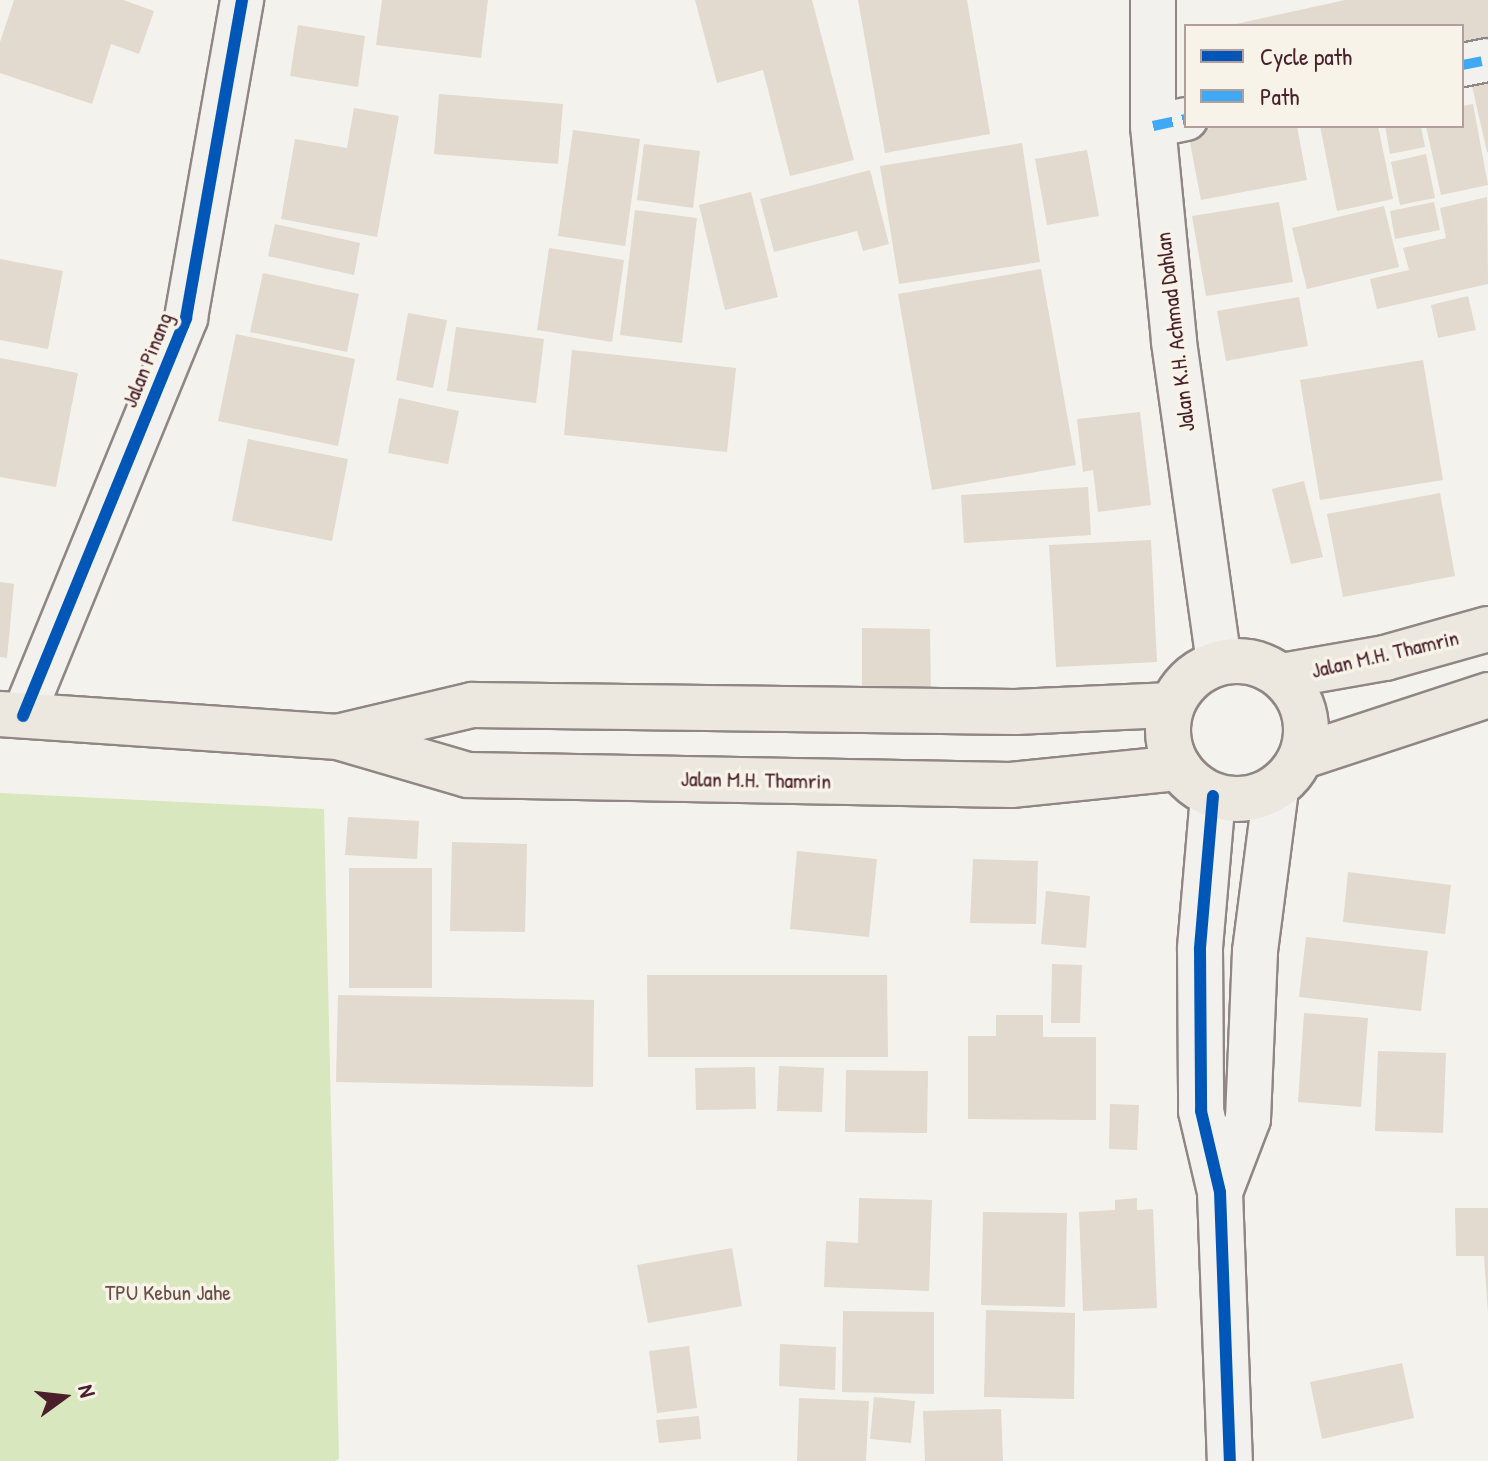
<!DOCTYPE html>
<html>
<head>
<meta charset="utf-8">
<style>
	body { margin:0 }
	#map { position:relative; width:1488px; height:1461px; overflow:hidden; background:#f4f2ec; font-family:"Patrick Hand",sans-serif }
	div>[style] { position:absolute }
	.green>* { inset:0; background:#d8e7bd }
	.building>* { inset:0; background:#e2d9cf }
	.roads { filter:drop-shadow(2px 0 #8f8685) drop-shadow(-2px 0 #8f8685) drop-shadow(0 2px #8f8685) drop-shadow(0 -2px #8f8685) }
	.street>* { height:42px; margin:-21px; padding:0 21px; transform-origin:21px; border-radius:21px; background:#f2f1ed }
	.secondary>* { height:44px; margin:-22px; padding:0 22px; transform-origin:22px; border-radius:22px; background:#f2f1ed }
	.highway>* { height:44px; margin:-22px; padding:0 22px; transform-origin:22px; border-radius:22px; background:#ede8df }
	.highway>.ring { margin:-22px; padding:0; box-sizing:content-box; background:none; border:44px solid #ede8df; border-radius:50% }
	.quiet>* { height:10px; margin-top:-5px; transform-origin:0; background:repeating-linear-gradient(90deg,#3fa9f5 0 20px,transparent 0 30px) }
	.cycleway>* { height:12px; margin:-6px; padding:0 6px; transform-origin:6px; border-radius:6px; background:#0057b8 }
	span { translate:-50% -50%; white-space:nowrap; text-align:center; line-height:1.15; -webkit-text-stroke:7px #f7f3e8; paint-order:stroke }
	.street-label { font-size:22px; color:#4a1f2b }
	.park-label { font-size:22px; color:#684f46 }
	.legend { position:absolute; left:1184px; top:24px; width:280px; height:104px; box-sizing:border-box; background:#f7f3e8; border:2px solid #b29e9c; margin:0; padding:10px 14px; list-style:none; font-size:24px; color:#4a1f2b }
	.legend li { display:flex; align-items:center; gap:16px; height:40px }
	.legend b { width:40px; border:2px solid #b29e9c }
	.north { position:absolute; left:24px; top:1357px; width:80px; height:80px; -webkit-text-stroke:6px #f7f3e8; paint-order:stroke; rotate:75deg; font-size:22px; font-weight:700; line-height:32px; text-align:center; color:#4a1f2b }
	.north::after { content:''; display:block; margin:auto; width:28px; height:36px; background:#4a1f2b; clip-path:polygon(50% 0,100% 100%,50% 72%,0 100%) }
</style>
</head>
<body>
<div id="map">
	<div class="green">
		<i style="clip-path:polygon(0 793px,324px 809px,339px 1459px,334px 1461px,0 1461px)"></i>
	</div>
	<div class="building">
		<i style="clip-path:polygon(14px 0,123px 0,154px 11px,139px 54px,111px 44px,92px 104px,0 73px,0 42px)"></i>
		<i style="clip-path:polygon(382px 0,488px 0,481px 58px,376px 45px)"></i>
		<i style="clip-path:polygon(695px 0,812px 0,854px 160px,790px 176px,763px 70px,717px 83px)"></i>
		<i style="clip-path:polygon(858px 0,967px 0,990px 134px,885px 153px)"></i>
		<i style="clip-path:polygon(1345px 0,1488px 0,1488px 50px,1462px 55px,1462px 26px,1227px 26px)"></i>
		<i style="clip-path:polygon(298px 25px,365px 36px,358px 87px,290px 76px)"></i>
		<i style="clip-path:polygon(1488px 83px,1488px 152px,1487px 152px,1472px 86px)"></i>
		<i style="clip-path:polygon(439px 94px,563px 104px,558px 164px,434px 154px)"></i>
		<i style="clip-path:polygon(1473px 104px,1488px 185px,1441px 195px,1426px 126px,1462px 126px,1462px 106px)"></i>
		<i style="clip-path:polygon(354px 108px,399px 116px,377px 237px,281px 219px,295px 139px,347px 148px)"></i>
		<i style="clip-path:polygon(1222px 126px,1297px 126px,1307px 180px,1201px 200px,1188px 132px)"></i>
		<i style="clip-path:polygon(1320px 126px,1378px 126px,1393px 199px,1337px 211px)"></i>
		<i style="clip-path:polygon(1385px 126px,1421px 126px,1425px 147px,1390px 154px)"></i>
		<i style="clip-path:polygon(573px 130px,640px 139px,625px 246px,558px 236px)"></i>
		<i style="clip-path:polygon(1022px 143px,1040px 262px,899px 284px,880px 166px)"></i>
		<i style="clip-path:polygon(644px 144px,700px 151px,693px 208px,637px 200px)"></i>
		<i style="clip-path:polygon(1087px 150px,1099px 216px,1047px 225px,1035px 159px)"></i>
		<i style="clip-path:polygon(1426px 154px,1435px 198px,1400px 205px,1391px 162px)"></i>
		<i style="clip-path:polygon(870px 170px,889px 244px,863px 251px,857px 231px,774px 252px,760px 199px)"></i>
		<i style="clip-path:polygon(751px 192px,778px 297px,725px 310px,699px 205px)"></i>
		<i style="clip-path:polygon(1487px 197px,1488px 284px,1377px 309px,1370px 279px,1409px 270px,1403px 248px,1446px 238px,1440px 208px)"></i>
		<i style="clip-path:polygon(1279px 202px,1293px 282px,1206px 296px,1192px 216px)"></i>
		<i style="clip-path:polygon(1434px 202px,1440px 230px,1395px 239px,1390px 211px)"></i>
		<i style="clip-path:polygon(1384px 206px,1399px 267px,1307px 289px,1292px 228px)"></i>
		<i style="clip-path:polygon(635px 210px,697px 218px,682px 343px,620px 335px)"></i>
		<i style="clip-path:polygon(275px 224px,360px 243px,354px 275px,268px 256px)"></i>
		<i style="clip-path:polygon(549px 248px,624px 260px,612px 342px,537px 330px)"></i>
		<i style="clip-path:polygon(0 259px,63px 271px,48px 349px,0 340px)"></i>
		<i style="clip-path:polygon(1041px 269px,1076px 465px,932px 490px,898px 294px)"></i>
		<i style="clip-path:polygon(263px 273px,359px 294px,347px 352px,250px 332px)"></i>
		<i style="clip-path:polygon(1468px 296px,1476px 330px,1438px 338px,1431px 305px)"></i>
		<i style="clip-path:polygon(1299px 297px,1308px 346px,1226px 361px,1217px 311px)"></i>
		<i style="clip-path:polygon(408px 313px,447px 320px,433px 388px,396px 380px)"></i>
		<i style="clip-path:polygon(456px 327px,544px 339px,536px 403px,447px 391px)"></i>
		<i style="clip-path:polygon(236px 334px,355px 359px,338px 446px,218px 421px)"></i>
		<i style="clip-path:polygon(572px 350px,736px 368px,727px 452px,564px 435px)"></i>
		<i style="clip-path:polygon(0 358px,78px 373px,56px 487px,0 477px)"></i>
		<i style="clip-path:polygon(1423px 360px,1443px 480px,1320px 500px,1300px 380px)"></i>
		<i style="clip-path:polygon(399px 398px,459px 411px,448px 464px,388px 453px)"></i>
		<i style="clip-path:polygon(1140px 412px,1151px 505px,1098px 512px,1093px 470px,1083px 472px,1077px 419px)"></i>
		<i style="clip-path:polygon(248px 439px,348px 459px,332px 541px,232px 521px)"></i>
		<i style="clip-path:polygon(1304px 481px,1323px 557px,1291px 564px,1272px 489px)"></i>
		<i style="clip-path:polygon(1088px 487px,1091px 535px,964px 543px,961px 495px)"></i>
		<i style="clip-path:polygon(1440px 493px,1455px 576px,1343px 597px,1327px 514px)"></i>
		<i style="clip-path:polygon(1151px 540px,1157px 662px,1056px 667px,1049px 545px)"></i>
		<i style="clip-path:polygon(0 582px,14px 584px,7px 658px,0 657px)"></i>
		<i style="clip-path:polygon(862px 628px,930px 629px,931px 696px,862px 696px)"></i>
		<i style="clip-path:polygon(348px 817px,419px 821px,417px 859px,345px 855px)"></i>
		<i style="clip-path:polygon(452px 842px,527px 844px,525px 932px,450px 931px)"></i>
		<i style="clip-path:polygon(797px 851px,877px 859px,869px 937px,790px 929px)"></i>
		<i style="clip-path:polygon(973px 859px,1038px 861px,1036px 924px,970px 923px)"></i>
		<i style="clip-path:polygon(349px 868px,432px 868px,432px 988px,349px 988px)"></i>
		<i style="clip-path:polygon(1348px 872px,1451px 885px,1445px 934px,1343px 922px)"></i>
		<i style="clip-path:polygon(1046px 891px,1090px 896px,1086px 948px,1041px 944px)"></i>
		<i style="clip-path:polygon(1306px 937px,1428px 951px,1421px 1011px,1299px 997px)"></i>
		<i style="clip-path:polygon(1052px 964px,1082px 965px,1080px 1023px,1051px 1023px)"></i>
		<i style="clip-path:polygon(647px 975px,887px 975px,888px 1057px,648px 1057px)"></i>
		<i style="clip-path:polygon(338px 995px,594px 1000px,593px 1087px,336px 1082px)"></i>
		<i style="clip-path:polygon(1304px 1013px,1368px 1018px,1361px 1107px,1298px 1102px)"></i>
		<i style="clip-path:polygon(996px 1015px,1043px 1015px,1043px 1037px,1096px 1037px,1096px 1120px,968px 1119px,968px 1036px,996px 1036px)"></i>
		<i style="clip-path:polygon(1378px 1051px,1446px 1053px,1443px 1133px,1375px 1131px)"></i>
		<i style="clip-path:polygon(779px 1066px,824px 1068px,822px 1112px,777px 1111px)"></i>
		<i style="clip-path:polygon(755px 1067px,756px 1109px,696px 1110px,695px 1068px)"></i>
		<i style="clip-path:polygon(846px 1070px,928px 1071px,927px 1133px,845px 1132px)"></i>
		<i style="clip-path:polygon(1110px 1104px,1139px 1105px,1137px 1150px,1109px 1149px)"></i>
		<i style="clip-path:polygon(859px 1198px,932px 1200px,929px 1291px,824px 1287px,826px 1241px,858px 1243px)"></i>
		<i style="clip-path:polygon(1137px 1198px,1137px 1210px,1153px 1209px,1157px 1308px,1083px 1311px,1079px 1212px,1115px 1210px,1115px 1200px)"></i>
		<i style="clip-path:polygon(1455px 1208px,1488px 1208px,1488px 1313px,1484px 1256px,1456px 1256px)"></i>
		<i style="clip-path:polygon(983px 1212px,1067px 1213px,1065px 1307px,981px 1305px)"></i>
		<i style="clip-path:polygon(732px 1248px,742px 1306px,648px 1323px,637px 1265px)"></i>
		<i style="clip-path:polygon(986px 1310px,1075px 1313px,1074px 1399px,984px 1397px)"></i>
		<i style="clip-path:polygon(843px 1311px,934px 1312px,934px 1394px,842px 1392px)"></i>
		<i style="clip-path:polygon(780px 1344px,836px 1347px,835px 1390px,779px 1386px)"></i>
		<i style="clip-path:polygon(689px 1346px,697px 1408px,657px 1413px,649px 1351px)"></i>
		<i style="clip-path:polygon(1402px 1363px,1414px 1418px,1322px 1439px,1310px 1382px)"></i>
		<i style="clip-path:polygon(874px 1397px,915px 1401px,911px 1443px,870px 1439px)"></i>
		<i style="clip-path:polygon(799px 1398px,869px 1401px,866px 1461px,797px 1461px)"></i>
		<i style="clip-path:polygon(1001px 1409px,1003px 1461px,925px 1461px,923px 1411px)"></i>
		<i style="clip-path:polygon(699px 1416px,701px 1439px,659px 1443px,656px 1420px)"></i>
	</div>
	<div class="roads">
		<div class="street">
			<i style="left:1462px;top:65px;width:26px;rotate:-11deg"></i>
			<i style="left:1153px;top:126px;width:34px;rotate:-12deg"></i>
			<i style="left:23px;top:716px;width:430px;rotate:-67.7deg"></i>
			<i style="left:186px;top:318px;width:323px;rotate:-80deg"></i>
		</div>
		<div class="secondary">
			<i style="left:1153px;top:0;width:126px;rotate:90deg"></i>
			<i style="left:1153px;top:126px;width:217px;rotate:84.4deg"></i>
			<i style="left:1174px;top:342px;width:323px;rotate:82deg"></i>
			<i style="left:1213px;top:796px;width:154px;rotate:94.9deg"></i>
			<i style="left:1200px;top:949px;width:162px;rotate:89.6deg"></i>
			<i style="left:1201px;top:1111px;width:83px;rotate:76.8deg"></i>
			<i style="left:1220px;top:1192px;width:269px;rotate:87.9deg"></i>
			<i style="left:1220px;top:1192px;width:78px;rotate:-69deg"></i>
			<i style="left:1248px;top:1119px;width:168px;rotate:-87.6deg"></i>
			<i style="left:1255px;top:951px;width:163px;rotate:-82.6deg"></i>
		</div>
		<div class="highway">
			<i class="ring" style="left:1168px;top:661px;width:94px;height:94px"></i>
			<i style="left:1282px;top:676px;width:105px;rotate:-9.9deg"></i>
			<i style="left:1385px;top:658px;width:107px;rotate:-15.7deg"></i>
			<i style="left:0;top:714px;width:339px;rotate:3.9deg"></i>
			<i style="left:338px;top:737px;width:135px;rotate:16.3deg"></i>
			<i style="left:468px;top:775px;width:543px;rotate:1.06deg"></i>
			<i style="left:1011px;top:785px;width:169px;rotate:-5.8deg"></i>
			<i style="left:341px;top:736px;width:135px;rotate:-13.3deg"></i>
			<i style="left:472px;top:705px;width:543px;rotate:0.74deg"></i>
			<i style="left:1015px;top:712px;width:157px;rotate:-2.6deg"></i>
			<i style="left:1303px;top:756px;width:195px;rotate:-18.2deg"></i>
		</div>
	</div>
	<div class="quiet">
		<i style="left:1462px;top:65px;width:26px;rotate:-11deg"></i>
		<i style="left:1153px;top:126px;width:34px;rotate:-12deg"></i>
	</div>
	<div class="cycleway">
		<i style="left:23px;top:716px;width:430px;rotate:-67.7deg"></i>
		<i style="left:186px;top:318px;width:323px;rotate:-80deg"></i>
		<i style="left:1213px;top:796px;width:154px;rotate:94.9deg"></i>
		<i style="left:1200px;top:949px;width:162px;rotate:89.6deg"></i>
		<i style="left:1201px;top:1111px;width:83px;rotate:76.8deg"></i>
		<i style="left:1220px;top:1192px;width:269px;rotate:87.9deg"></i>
	</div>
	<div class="street-label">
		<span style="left:1175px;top:332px;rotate:-97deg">Jalan K.H. Achmad Dahlan</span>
		<span style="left:147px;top:360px;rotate:-68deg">Jalan Pinang</span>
		<span style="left:1385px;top:654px;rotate:-13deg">Jalan M.H. Thamrin</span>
		<span style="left:756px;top:780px;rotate:1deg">Jalan M.H. Thamrin</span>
	</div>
	<div class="park-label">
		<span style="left:168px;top:1293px">TPU Kebun Jahe</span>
	</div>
	<ul class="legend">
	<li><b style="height:10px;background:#0057b8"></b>Cycle path</li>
	<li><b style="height:10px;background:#3fa9f5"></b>Path</li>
	</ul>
	<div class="north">N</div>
</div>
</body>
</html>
